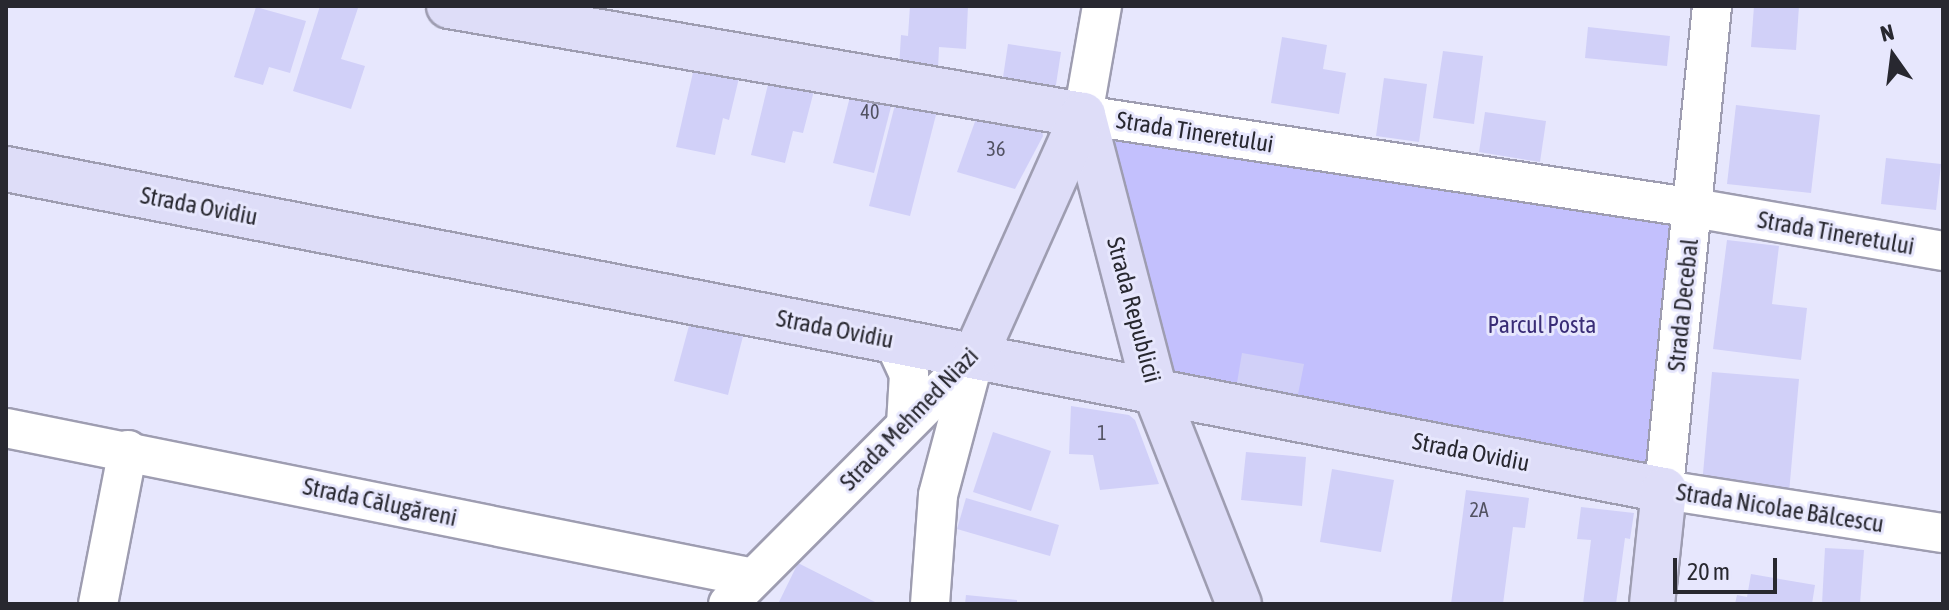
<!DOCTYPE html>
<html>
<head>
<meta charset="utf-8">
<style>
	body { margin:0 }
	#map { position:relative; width:1949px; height:610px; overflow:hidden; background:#e7e7fd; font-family:"Asap Condensed",sans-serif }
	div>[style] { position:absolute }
	.green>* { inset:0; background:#c3c0fd }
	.building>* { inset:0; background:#d1d0f8 }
	.roads { filter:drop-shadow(2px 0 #9e9db1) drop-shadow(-2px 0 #9e9db1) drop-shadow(0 2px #9e9db1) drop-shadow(0 -2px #9e9db1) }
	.minor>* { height:38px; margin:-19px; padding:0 19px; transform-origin:19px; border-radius:19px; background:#fff }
	.major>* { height:44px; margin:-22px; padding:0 22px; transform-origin:22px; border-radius:22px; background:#deddf8 }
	span { translate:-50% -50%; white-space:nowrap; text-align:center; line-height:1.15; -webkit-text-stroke:6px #e7e7fd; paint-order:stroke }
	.number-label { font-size:20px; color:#525262 }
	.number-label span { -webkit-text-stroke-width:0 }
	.street-label { font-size:24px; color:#282830 }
	.park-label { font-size:24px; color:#392c76 }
	.frame { position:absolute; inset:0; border:8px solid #282830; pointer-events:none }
	.north { position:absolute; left:1853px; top:16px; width:80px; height:80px; -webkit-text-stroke:6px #e7e7fd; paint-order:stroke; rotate:346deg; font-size:22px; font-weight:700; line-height:32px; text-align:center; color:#282830 }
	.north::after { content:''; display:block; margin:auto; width:28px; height:36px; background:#282830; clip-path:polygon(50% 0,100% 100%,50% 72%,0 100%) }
	.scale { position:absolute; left:1673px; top:558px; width:104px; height:36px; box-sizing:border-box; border:4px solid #282830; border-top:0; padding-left:10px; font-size:24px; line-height:28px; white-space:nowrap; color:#282830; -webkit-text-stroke:6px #e7e7fd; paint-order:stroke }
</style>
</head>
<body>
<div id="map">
	<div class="green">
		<i style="clip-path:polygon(1083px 115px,1694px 208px,1664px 490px,1155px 391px)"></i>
	</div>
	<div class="building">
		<i style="clip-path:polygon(320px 6px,358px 8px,341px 59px,365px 66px,351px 109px,293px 91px)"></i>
		<i style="clip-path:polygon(910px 6px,968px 6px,966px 49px,939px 47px,938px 70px,899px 68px,901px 35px,908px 36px)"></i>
		<i style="clip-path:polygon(1754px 6px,1799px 6px,1796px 50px,1751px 47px)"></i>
		<i style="clip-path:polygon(256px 7px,306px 21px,290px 73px,269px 67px,263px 85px,234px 77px)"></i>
		<i style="clip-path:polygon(1588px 27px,1670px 36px,1667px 66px,1585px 58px)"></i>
		<i style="clip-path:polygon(1282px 37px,1327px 45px,1323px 69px,1346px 73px,1339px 114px,1271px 103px)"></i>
		<i style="clip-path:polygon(1008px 44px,1061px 52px,1055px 91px,1002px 84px)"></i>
		<i style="clip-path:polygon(1443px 51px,1483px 56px,1474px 124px,1433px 118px)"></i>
		<i style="clip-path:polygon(694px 68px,739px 78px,729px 120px,723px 118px,715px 155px,676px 147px)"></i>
		<i style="clip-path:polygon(771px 72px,816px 83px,803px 133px,793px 131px,785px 163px,751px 155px)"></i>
		<i style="clip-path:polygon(1384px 78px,1427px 84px,1419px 142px,1376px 136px)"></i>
		<i style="clip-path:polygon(852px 89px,893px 99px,874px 173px,833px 163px)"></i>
		<i style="clip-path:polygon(897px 97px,938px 107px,910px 216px,869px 206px)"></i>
		<i style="clip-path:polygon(1736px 105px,1820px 115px,1811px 193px,1727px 184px)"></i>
		<i style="clip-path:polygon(1485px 112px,1546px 121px,1540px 162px,1479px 152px)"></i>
		<i style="clip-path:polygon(977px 116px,1042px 130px,1043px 136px,1015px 189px,957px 172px)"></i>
		<i style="clip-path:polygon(1886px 158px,1941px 164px,1936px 210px,1881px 204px)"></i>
		<i style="clip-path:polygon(1727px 240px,1779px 246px,1772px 304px,1807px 308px,1801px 360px,1713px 349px)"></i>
		<i style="clip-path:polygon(690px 322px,743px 336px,728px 395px,674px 381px)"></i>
		<i style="clip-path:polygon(1242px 353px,1304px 364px,1298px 394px,1237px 383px)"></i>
		<i style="clip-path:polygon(1712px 372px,1799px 379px,1789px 493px,1702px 485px)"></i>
		<i style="clip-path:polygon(1071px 406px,1129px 415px,1135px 420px,1159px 484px,1100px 490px,1093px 455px,1069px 454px)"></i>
		<i style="clip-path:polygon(993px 432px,1051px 451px,1031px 511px,973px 492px)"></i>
		<i style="clip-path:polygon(1246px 452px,1306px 457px,1302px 506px,1241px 500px)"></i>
		<i style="clip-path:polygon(1332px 469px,1394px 480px,1381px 552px,1320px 542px)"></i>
		<i style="clip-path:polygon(1466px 490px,1529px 498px,1525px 528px,1513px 527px,1503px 604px,1451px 604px)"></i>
		<i style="clip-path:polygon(966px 498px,1059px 525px,1050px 556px,957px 529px)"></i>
		<i style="clip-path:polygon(1581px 507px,1634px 513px,1630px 539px,1625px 538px,1616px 604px,1583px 604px,1591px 540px,1577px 539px)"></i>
		<i style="clip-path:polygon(1825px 548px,1864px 550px,1860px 604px,1822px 604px)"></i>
		<i style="clip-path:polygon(798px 563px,879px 604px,778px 604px)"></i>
		<i style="clip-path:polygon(1751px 574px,1815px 585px,1812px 604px,1735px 604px,1737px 595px,1747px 597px)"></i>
		<i style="clip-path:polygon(966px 595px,1017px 600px,1017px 604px,965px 604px)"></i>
	</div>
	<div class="roads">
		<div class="minor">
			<i style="left:1102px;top:6px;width:111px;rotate:99.9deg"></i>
			<i style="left:1083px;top:115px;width:618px;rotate:8.65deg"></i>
			<i style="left:1694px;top:208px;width:253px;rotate:9.8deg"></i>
			<i style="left:1712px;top:6px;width:486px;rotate:95.7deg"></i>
			<i style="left:1664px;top:490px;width:282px;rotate:8.8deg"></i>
			<i style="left:893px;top:340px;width:38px;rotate:65deg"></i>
			<i style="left:909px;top:374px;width:50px;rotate:93.4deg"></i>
			<i style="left:6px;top:428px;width:762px;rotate:11.35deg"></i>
			<i style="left:98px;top:604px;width:157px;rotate:-79deg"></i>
			<i style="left:728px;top:604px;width:350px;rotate:-45.1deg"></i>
			<i style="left:930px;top:604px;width:109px;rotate:-85.8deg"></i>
			<i style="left:938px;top:495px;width:144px;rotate:-75.1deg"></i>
		</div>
		<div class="major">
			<i style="left:449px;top:6px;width:643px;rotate:9.76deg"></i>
			<i style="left:1083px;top:115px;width:285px;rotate:75.4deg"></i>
			<i style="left:1155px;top:391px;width:229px;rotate:68.5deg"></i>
			<i style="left:6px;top:169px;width:1689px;rotate:10.96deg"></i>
			<i style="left:1664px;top:490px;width:115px;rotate:96deg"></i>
			<i style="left:975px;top:356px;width:264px;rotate:-65.9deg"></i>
		</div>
	</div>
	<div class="number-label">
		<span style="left:870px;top:111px">40</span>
		<span style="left:996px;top:148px">36</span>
		<span style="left:1102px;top:432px">1</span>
		<span style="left:1479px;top:509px">2A</span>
	</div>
	<div class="street-label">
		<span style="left:1195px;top:132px;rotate:9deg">Strada Tineretului</span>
		<span style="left:199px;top:206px;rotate:11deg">Strada Ovidiu</span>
		<span style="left:1836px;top:233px;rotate:10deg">Strada Tineretului</span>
		<span style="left:1683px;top:305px;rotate:-84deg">Strada Decebal</span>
		<span style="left:1134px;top:310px;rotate:75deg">Strada Republicii</span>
		<span style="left:835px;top:329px;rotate:11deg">Strada Ovidiu</span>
		<span style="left:909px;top:419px;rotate:-46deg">Strada Mehmed Niazi</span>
		<span style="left:1471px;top:452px;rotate:11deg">Strada Ovidiu</span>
		<span style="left:380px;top:502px;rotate:12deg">Strada Călugăreni</span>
		<span style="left:1780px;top:508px;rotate:9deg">Strada Nicolae Bălcescu</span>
	</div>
	<div class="park-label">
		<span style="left:1542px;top:325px">Parcul Posta</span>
	</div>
	<div class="frame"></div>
	<div class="north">N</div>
	<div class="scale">20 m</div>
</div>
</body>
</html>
